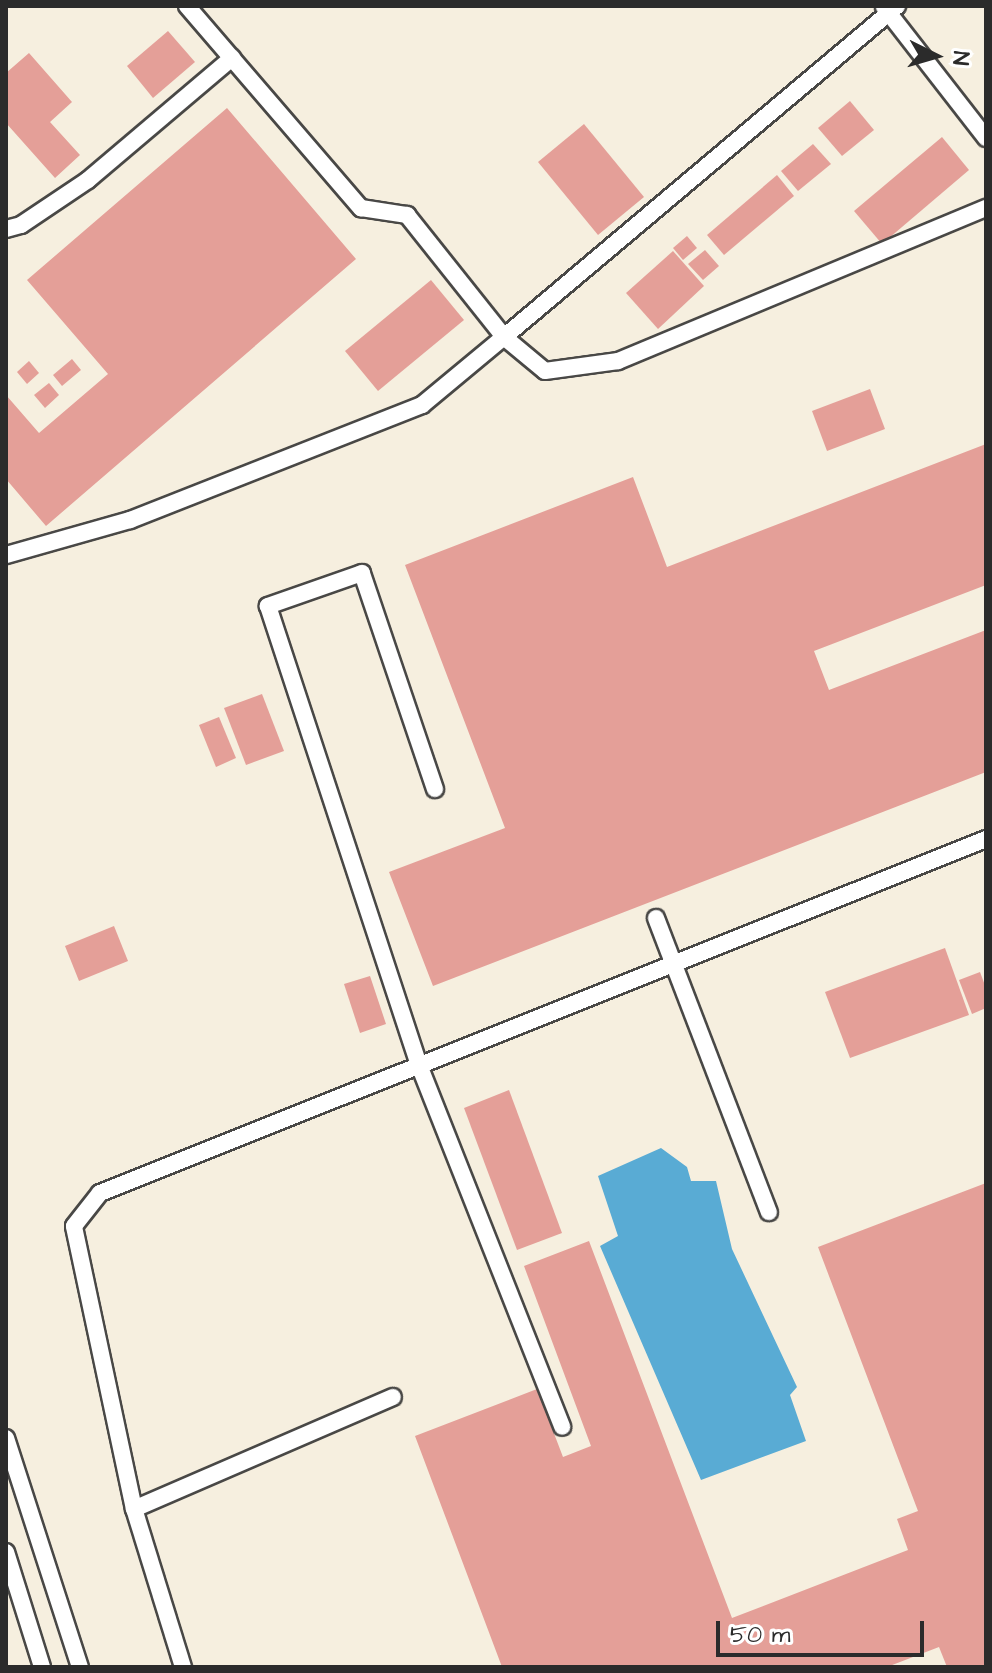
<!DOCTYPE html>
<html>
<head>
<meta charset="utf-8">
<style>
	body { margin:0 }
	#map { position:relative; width:992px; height:1673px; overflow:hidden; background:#f6efdf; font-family:"Architects Daughter",sans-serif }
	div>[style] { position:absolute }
	.water>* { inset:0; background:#59abd4 }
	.building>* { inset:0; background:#e49f98 }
	.roads { filter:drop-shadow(2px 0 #494846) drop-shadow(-2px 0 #494846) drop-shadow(0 2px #494846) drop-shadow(0 -2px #494846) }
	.lane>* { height:16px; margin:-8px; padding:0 8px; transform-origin:8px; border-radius:8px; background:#fff }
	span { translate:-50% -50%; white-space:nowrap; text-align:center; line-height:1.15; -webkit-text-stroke:8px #fff; paint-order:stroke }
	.frame { position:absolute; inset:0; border:8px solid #2b2b2b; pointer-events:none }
	.north { position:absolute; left:896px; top:16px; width:80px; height:80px; -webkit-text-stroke:6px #fff; paint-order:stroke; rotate:95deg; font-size:22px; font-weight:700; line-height:32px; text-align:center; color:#2b2b2b }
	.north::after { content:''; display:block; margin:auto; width:28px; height:36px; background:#2b2b2b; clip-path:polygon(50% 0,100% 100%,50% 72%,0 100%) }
	.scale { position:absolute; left:716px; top:1621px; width:208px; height:36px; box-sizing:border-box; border:4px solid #2b2b2b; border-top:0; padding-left:10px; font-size:24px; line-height:28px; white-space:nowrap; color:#2b2b2b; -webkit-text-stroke:6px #fff; paint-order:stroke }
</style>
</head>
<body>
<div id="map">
	<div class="water">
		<i style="clip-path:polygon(661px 1148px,687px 1167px,691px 1181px,716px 1181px,732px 1249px,797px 1387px,790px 1395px,806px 1441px,701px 1480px,600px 1246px,618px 1236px,598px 1176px)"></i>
	</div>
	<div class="building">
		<i style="clip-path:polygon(168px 31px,195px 62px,153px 98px,127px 66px)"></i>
		<i style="clip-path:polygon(29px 53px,72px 102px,50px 122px,80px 155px,55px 178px,6px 123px,6px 73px)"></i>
		<i style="clip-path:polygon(850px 101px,874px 130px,842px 156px,818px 128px)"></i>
		<i style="clip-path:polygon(227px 108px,356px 259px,46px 526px,6px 479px,6px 395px,39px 433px,108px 374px,27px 280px)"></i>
		<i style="clip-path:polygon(584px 124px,644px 197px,598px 235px,538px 162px)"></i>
		<i style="clip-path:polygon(942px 137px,969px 170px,882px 244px,854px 211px)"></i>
		<i style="clip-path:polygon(813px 144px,831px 164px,798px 191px,781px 171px)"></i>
		<i style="clip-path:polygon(777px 175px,794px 196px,724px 255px,707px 235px)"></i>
		<i style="clip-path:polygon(687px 236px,697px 248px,683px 260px,673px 248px)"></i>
		<i style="clip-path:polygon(705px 250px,719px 266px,703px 280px,688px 264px)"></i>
		<i style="clip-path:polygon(673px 251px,704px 286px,658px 329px,626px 293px)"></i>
		<i style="clip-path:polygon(431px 280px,464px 320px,378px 391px,345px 351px)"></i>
		<i style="clip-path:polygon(72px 359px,81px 370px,62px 386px,53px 375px)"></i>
		<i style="clip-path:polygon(29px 361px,39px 373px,27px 384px,17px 372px)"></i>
		<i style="clip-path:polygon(49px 383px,59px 395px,45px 408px,34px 395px)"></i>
		<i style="clip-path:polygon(870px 389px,885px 429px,827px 451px,812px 411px)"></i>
		<i style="clip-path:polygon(986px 444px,986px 585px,814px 651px,829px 690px,986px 630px,986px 772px,433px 986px,389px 872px,505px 828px,405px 565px,633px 477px,667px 567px)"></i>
		<i style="clip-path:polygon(262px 694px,284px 751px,246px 765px,224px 708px)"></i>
		<i style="clip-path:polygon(219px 717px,236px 758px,216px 767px,199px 725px)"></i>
		<i style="clip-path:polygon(114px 926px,128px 961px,79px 981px,65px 946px)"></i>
		<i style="clip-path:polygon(945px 948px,969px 1015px,850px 1058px,825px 992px)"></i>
		<i style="clip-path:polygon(980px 972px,986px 988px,986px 1008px,972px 1014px,959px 980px)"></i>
		<i style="clip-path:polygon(370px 976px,386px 1024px,360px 1033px,344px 984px)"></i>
		<i style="clip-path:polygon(509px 1090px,562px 1233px,517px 1250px,464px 1108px)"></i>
		<i style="clip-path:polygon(986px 1183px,986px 1667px,947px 1667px,939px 1647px,887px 1667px,502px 1667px,415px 1436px,537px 1389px,563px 1457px,591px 1446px,524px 1266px,589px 1241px,732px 1618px,908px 1550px,897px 1519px,918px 1511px,818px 1247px)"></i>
	</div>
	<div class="roads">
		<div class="lane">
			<i style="left:187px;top:6px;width:267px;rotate:49.3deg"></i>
			<i style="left:361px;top:208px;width:47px;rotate:8.7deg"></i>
			<i style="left:407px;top:215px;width:156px;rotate:51.5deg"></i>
			<i style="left:504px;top:337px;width:514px;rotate:-40.11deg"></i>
			<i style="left:884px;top:7px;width:166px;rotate:52.1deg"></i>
			<i style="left:6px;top:229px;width:16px;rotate:-15deg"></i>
			<i style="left:21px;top:225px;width:81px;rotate:-33.9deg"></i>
			<i style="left:88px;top:180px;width:189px;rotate:-40.3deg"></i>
			<i style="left:6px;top:555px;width:129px;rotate:-15.8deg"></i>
			<i style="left:130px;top:520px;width:314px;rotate:-21.5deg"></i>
			<i style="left:422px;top:405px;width:107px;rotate:-39.7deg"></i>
			<i style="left:504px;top:337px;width:53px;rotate:39.7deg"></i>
			<i style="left:545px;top:371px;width:74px;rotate:-7.8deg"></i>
			<i style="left:618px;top:361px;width:399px;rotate:-22.6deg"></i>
			<i style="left:435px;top:789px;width:228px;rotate:-108.7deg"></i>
			<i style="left:362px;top:573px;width:100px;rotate:160.7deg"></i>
			<i style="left:268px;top:606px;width:483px;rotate:71.8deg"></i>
			<i style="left:419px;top:1065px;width:389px;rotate:68.4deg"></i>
			<i style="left:656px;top:918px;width:315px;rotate:69deg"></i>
			<i style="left:6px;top:1438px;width:241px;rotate:72.1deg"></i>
			<i style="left:134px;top:1509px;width:282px;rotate:-23.4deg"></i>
			<i style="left:6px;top:1552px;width:121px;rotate:72.6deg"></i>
			<i style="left:183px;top:1667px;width:165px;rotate:-107.2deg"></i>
			<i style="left:134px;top:1509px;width:289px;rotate:-102deg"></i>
			<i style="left:74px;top:1226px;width:42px;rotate:-51.8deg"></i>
			<i style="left:100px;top:1193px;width:954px;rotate:-21.78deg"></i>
		</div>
	</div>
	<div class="frame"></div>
	<div class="north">N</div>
	<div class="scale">50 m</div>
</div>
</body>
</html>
